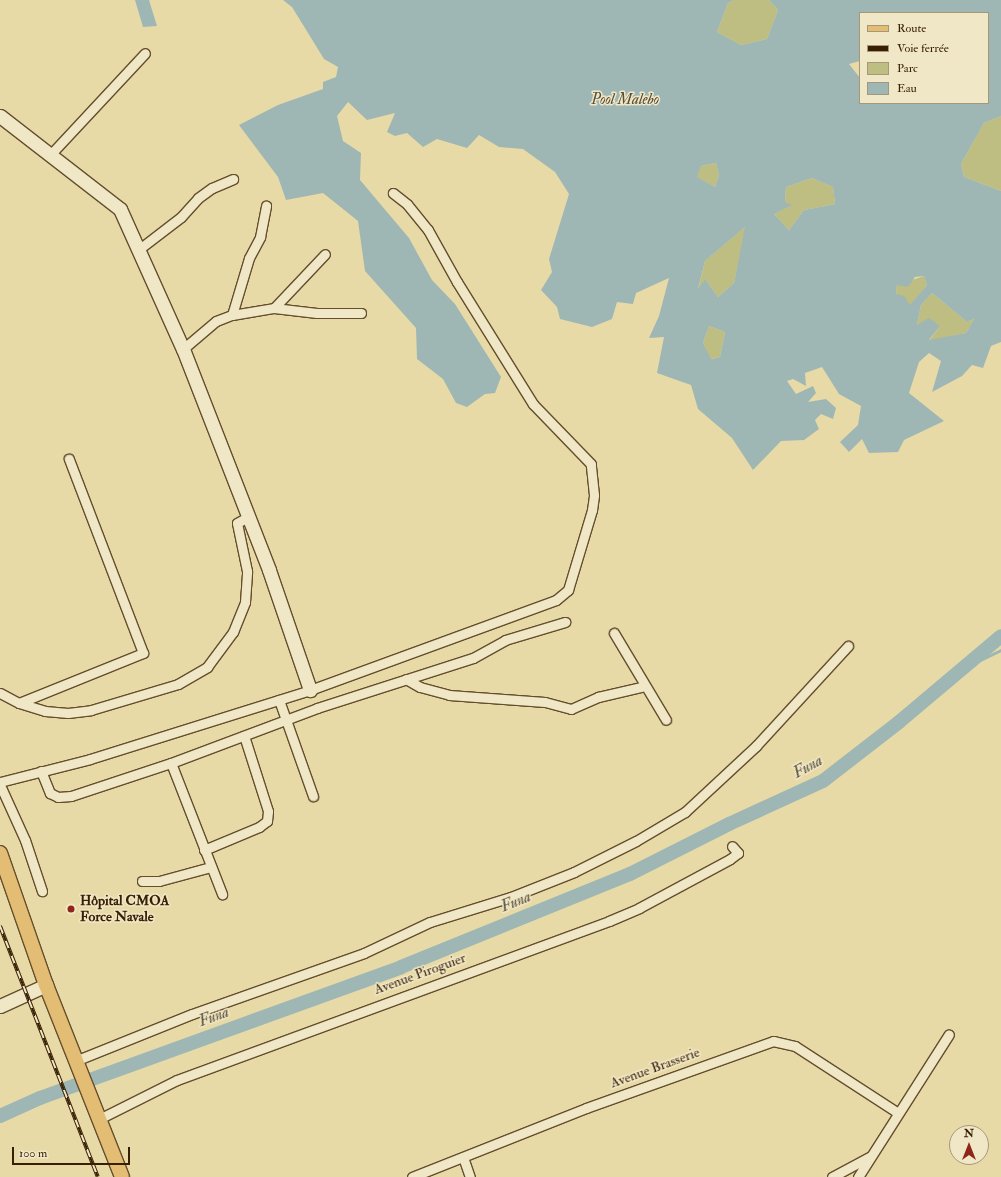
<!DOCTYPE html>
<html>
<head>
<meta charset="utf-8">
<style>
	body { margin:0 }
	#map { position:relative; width:1001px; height:1177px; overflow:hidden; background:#e8daa7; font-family:"IM FELL Double Pica",serif }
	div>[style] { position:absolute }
	.green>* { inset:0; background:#bebd82 }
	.water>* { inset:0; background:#9eb7b4 }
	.stream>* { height:2.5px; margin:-1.25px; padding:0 1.25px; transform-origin:1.25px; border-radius:1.25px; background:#9eb7b4 }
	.river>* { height:14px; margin:-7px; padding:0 7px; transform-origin:7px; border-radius:7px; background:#9eb7b4 }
	.roads { filter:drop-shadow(1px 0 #644e2d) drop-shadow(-1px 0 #644e2d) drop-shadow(0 1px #644e2d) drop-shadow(0 -1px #644e2d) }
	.street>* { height:9px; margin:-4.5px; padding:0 4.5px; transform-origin:4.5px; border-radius:4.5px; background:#f0e7c6 }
	.secondary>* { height:13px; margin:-6.5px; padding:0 6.5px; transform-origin:6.5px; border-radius:6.5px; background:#f0e7c6 }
	.primary>* { height:14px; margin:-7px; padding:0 7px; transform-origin:7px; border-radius:7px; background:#e4bd74 }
	.rail>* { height:4px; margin-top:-2px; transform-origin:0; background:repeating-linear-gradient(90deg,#f0e7c6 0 8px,#381f04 0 16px); box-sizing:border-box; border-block:1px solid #381f04 }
	.dots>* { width:11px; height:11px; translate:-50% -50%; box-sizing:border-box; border:2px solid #f0e7c6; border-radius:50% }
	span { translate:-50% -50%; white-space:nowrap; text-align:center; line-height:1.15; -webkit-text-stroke:3px #f0e7c6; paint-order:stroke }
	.poi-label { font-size:14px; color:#381f04; font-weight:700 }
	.left { translate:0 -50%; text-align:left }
	.street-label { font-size:14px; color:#381f04 }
	.water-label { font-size:15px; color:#574d39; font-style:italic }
	.legend { position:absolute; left:859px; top:12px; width:130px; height:92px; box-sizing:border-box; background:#f0e7c6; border:1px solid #a69778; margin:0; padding:5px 7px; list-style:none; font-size:12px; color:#381f04 }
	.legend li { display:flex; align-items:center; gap:8px; height:20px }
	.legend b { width:20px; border:1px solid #a69778 }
	.north { position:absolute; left:949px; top:1125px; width:40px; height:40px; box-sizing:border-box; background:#f0e7c6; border:1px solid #a69778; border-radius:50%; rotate:0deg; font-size:11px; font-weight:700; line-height:16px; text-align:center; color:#381f04 }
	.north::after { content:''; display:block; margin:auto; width:14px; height:18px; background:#8f2418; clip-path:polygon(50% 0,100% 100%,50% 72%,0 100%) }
	.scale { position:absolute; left:12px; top:1147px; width:118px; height:18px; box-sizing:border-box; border:2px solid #381f04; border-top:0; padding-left:5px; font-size:12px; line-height:14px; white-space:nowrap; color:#381f04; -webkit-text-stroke:3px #f0e7c6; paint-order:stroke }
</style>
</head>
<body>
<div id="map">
	<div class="green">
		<i style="clip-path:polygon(734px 0,769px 0,778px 10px,767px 39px,741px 45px,717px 32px,728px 3px)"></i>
		<i style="clip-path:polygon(1001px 116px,1001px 191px,964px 177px,961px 164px,984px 123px)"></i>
		<i style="clip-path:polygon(716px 163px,719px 175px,715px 187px,696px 177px,701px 166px)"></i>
		<i style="clip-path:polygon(812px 178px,833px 187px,835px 204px,804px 210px,789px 230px,774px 214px,791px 205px,785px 202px,786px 187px)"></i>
		<i style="clip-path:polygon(746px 226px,734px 283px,718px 297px,705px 279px,698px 290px,705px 261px)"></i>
		<i style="clip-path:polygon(924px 276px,927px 285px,910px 306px,896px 294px,897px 285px)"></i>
		<i style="clip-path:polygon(932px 293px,967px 322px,974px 319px,966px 333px,929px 341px,940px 326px,917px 325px,921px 305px)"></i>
		<i style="clip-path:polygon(709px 326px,725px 332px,720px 357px,710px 359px,703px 343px)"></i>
	</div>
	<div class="water">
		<i style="clip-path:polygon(135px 0,149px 0,157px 26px,143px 27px)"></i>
		<i style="clip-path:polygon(evenodd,283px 0,734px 0,728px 3px,717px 32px,741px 45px,767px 39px,778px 10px,769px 0,1001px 0,1001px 116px,984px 123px,961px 164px,964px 177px,1001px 191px,1001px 342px,991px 346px,983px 368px,972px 365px,962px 376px,932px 392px,941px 361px,929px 353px,919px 362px,909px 393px,944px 421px,904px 440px,898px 452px,869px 453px,862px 439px,849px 452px,840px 442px,858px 425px,861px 406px,839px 394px,822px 367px,805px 373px,806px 386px,793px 379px,787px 381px,796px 394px,813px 386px,816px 393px,808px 402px,826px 399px,836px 408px,833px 419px,821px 414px,815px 420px,819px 429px,804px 440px,781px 441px,753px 470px,732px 438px,698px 409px,691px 385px,657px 373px,664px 337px,649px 338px,659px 316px,669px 278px,636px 293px,633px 304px,617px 302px,612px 319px,592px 327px,560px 319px,557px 307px,541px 290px,552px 272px,549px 259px,569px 194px,555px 172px,523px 149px,499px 147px,479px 135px,467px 148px,437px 139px,423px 147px,407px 133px,395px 136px,387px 132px,395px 113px,367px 120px,348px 102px,337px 116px,343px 141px,361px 153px,360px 180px,409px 238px,432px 280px,455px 304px,501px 377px,495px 393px,485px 394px,467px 407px,456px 403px,443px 379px,417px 359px,416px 328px,365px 271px,358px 221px,323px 193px,286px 200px,278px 177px,239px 125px,278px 105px,323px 89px,323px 82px,336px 77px,338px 67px,324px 59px,292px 7px,283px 0,860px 13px,988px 13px,988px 103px,860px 103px,860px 78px,849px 64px,860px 61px,860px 13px,283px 0,716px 163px,719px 175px,715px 187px,697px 177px,701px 166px,716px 163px,283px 0,812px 178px,833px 187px,835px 204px,804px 210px,789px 230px,774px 214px,792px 205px,785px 202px,786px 187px,812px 178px,283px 0,745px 227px,734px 283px,718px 297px,705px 279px,698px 289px,705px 261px,745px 227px,283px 0,924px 276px,927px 285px,910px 305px,904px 296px,896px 294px,897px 285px,908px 287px,915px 277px,924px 276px,283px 0,932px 293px,967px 322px,974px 319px,966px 333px,929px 340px,940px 326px,929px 318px,917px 325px,921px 305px,932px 293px,283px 0,709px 326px,725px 332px,720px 357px,711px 359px,703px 343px,709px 326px)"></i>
	</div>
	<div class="stream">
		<i style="left:968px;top:666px;width:37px;rotate:-26deg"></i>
	</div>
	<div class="river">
		<i style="left:0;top:1116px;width:44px;rotate:-24.2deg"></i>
		<i style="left:40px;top:1098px;width:384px;rotate:-19.9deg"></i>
		<i style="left:401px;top:967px;width:247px;rotate:-22.1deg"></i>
		<i style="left:630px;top:874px;width:111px;rotate:-26.8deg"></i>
		<i style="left:729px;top:824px;width:103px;rotate:-24.6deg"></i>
		<i style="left:823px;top:781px;width:96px;rotate:-37.8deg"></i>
		<i style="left:899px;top:722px;width:133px;rotate:-40.1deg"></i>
	</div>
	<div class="roads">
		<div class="street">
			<i style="left:50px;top:155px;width:139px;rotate:-47deg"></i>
			<i style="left:138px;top:250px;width:54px;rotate:-37.5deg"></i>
			<i style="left:181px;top:217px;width:25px;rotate:-48deg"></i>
			<i style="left:198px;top:198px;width:17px;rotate:-36deg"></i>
			<i style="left:212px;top:188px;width:23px;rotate:-23deg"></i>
			<i style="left:274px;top:308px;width:43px;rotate:6.6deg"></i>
			<i style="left:317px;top:313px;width:44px"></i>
			<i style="left:232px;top:315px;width:59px;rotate:-73.4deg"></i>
			<i style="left:249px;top:258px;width:24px;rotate:-62deg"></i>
			<i style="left:260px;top:237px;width:32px;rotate:-79deg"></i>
			<i style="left:183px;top:349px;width:43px;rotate:-40.3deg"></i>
			<i style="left:216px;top:321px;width:17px;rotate:-21deg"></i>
			<i style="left:232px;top:315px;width:43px;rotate:-9.5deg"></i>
			<i style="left:274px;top:308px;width:74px;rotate:-46.6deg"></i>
			<i style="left:614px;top:633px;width:101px;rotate:59.1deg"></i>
			<i style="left:406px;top:679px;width:16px;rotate:30deg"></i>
			<i style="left:420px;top:687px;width:30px;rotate:15deg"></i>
			<i style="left:449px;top:695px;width:96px;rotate:4.2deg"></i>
			<i style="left:545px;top:702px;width:27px;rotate:15deg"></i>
			<i style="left:571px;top:709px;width:30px;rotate:-24deg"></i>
			<i style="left:598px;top:697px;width:48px;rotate:-13.2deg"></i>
			<i style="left:0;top:693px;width:21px;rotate:28deg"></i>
			<i style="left:19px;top:703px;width:27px;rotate:17deg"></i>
			<i style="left:45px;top:711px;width:23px;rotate:5deg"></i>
			<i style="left:68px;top:713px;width:23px;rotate:-7deg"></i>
			<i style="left:91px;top:710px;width:91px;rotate:-16.6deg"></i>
			<i style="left:178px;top:684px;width:34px;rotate:-30deg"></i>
			<i style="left:207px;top:667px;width:44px;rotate:-53.4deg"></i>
			<i style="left:233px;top:632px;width:32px;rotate:-68deg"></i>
			<i style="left:245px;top:602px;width:31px;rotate:-86deg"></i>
			<i style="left:247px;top:571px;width:49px;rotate:-101.8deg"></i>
			<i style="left:237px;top:523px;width:13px;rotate:-29deg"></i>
			<i style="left:279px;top:700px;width:102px;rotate:70.5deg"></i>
			<i style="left:19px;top:703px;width:134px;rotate:-22deg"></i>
			<i style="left:143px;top:653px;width:208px;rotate:-110.9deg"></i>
			<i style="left:171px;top:763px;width:141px;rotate:68.7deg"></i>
			<i style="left:41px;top:771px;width:24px;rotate:68deg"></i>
			<i style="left:50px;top:793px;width:9px;rotate:27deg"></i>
			<i style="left:58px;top:797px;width:13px;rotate:-4deg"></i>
			<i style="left:71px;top:796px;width:105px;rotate:-18.3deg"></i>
			<i style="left:171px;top:763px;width:156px;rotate:-20.6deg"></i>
			<i style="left:317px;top:708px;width:164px;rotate:-17.8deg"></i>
			<i style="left:473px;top:658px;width:37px;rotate:-29deg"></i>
			<i style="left:505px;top:640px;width:63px;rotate:-16.7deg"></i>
			<i style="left:0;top:782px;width:93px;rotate:-14.3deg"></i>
			<i style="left:90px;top:759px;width:231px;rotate:-17.4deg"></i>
			<i style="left:310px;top:690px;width:262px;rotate:-20.1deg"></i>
			<i style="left:556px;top:600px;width:16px;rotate:-40deg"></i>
			<i style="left:568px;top:590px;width:84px;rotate:-73.3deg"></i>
			<i style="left:592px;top:510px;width:15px;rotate:-82deg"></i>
			<i style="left:594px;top:495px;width:31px;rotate:-96deg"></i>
			<i style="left:591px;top:464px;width:83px;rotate:-134deg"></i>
			<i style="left:533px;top:404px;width:144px;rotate:-121.9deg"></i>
			<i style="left:457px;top:282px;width:60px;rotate:-119.1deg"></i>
			<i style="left:428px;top:230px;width:33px;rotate:-129deg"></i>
			<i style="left:407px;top:204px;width:18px;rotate:-142deg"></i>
			<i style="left:0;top:785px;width:60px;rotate:65.6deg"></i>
			<i style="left:25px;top:840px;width:54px;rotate:71.6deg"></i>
			<i style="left:204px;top:850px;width:60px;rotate:-22.7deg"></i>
			<i style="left:259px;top:827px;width:10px;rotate:-37deg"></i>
			<i style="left:267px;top:821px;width:10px;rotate:-84deg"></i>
			<i style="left:268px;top:811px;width:79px;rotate:-107.7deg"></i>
			<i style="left:142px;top:881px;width:17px"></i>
			<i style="left:159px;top:881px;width:54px;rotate:-15.1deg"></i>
			<i style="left:75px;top:1061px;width:126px;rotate:-21.9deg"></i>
			<i style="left:192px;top:1014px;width:182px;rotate:-19.5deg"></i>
			<i style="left:364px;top:953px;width:73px;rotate:-25.2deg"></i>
			<i style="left:430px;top:922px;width:85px;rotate:-17.2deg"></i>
			<i style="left:511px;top:897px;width:68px;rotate:-21.6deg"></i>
			<i style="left:574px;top:872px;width:69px;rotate:-26.6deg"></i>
			<i style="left:636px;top:841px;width:57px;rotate:-30.6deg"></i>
			<i style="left:685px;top:812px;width:97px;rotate:-42.9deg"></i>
			<i style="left:756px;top:746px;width:136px;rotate:-47.4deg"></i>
			<i style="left:99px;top:1119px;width:87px;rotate:-26.6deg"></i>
			<i style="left:177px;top:1080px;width:460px;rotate:-20.2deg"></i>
			<i style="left:609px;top:921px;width:33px;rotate:-23deg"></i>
			<i style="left:639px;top:908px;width:103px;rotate:-28.3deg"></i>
			<i style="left:730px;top:859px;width:10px;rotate:-37deg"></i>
			<i style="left:738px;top:853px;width:9px;rotate:-131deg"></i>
			<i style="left:463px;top:1157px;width:21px;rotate:71deg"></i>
			<i style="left:412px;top:1177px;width:187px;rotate:-21.6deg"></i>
			<i style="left:586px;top:1108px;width:199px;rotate:-19.7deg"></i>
			<i style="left:773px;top:1041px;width:23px;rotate:13deg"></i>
			<i style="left:795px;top:1046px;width:123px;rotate:33deg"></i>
			<i style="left:832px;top:1177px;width:44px;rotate:-28.3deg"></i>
			<i style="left:858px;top:1177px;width:169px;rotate:-57.5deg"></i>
		</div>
		<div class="secondary">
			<i style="left:0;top:116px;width:152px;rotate:37.8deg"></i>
			<i style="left:120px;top:209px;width:154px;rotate:65.8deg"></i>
			<i style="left:183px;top:349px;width:237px;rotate:68.7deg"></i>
			<i style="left:269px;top:570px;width:127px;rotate:71.1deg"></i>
			<i style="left:0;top:1006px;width:51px;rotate:-24.5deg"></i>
		</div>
		<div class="primary">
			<i style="left:0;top:853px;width:140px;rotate:70.8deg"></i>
			<i style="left:46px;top:985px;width:206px;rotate:68.4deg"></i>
		</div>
	</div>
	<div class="rail">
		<i style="left:0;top:926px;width:269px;rotate:68.7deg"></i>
	</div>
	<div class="dots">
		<i style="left:71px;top:909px;background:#8f2418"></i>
	</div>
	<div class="poi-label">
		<span class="left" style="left:80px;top:909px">Hôpital CMOA<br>Force Navale</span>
	</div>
	<div class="street-label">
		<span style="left:420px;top:974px;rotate:-20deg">Avenue Piroguier</span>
		<span style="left:655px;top:1068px;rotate:-20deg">Avenue Brasserie</span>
	</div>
	<div class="water-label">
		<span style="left:625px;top:100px">Pool Malebo</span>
		<span style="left:808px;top:767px;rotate:-29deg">Funa</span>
		<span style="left:516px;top:902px;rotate:-22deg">Funa</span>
		<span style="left:214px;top:1017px;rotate:-20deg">Funa</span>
	</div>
	<ul class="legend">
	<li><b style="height:5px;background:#e4bd74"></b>Route</li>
	<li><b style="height:5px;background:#381f04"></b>Voie ferrée</li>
	<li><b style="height:11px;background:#bebd82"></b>Parc</li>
	<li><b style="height:11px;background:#9eb7b4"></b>Eau</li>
	</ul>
	<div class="north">N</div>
	<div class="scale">100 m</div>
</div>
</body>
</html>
